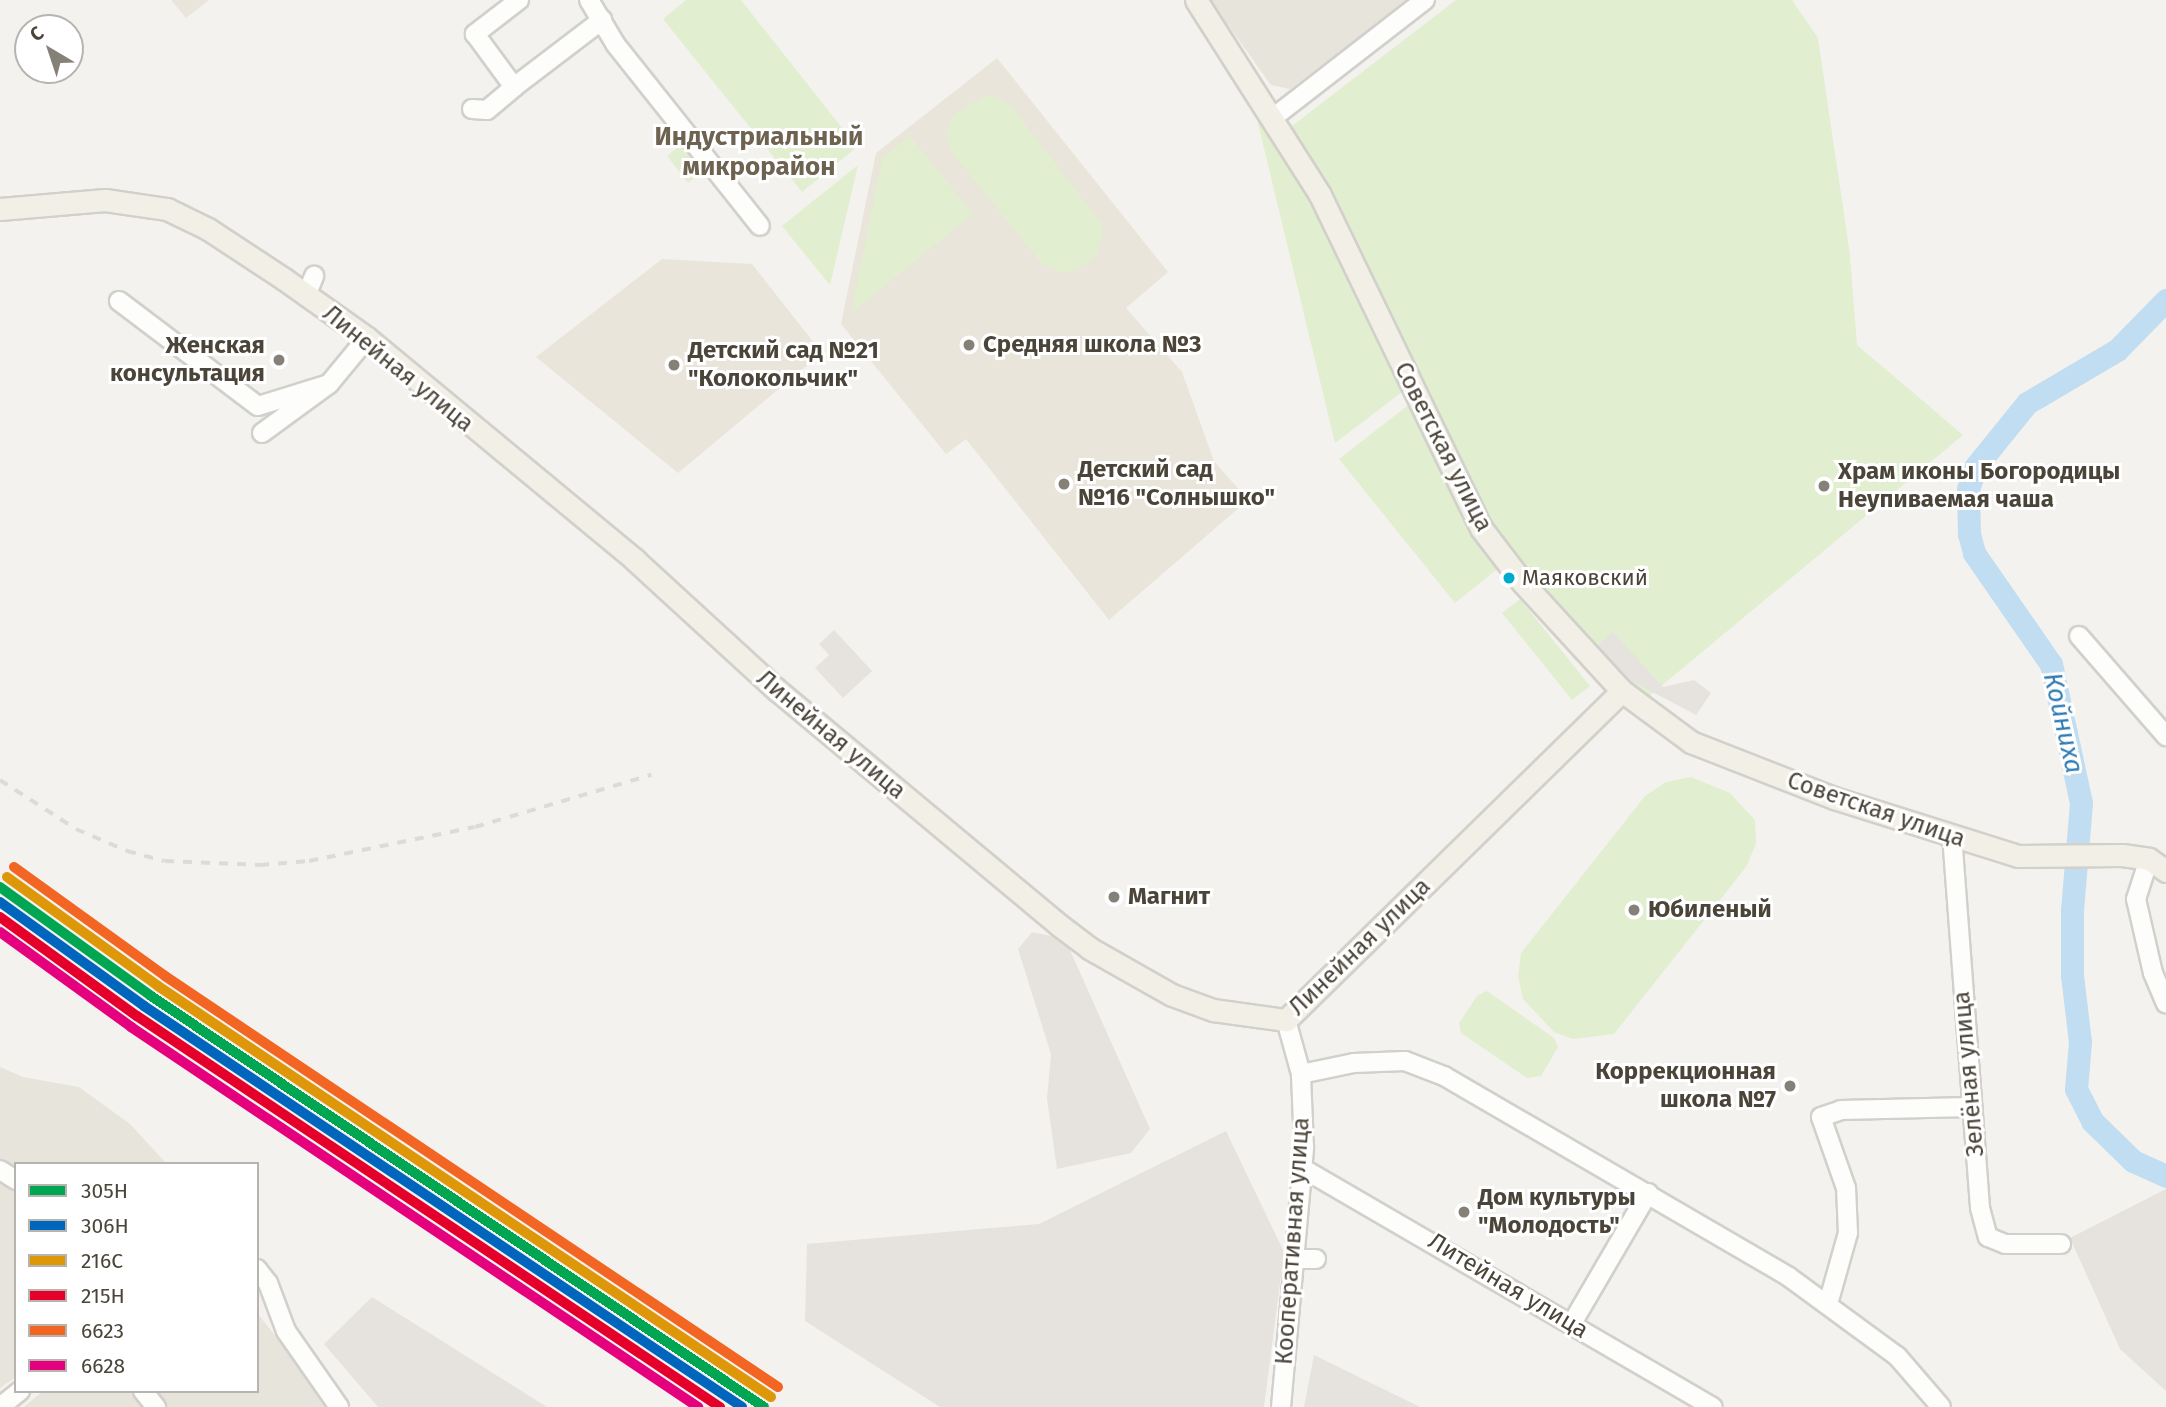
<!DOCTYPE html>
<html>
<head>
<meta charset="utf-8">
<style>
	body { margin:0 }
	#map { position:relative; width:2166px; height:1407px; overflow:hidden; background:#f4f2ee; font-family:"Fira Sans",sans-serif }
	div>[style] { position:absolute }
	.residential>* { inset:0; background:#e7e4dc }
	.industrial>* { inset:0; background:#e6e2de }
	.education>* { inset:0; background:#eae5da }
	.green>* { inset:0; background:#e1eecf }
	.parking>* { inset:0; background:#e6e3df }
	.river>* { height:23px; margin:-11.5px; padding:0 11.5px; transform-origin:11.5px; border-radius:11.5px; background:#c0ddf1 }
	.roads { filter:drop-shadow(2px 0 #d2d0cb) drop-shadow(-2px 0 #d2d0cb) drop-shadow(0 2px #d2d0cb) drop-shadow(0 -2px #d2d0cb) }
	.minor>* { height:18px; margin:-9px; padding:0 9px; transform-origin:9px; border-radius:9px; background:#fdfdfc }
	.major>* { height:21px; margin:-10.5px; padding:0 10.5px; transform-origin:10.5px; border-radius:10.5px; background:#f2efe6 }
	.rail>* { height:3.5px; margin-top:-1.75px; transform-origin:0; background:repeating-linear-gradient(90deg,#dbdbda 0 9px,transparent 0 18px) }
	.rail-1>* { height:10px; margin:-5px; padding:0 5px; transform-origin:5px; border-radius:5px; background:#00a651 }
	.rail-2>* { height:10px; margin:-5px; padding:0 5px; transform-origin:5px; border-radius:5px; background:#0065bd }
	.rail-3>* { height:10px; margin:-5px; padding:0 5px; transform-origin:5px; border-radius:5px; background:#dd9709 }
	.rail-4>* { height:10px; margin:-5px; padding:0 5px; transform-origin:5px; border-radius:5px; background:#e4002b }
	.rail-5>* { height:10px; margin:-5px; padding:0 5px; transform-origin:5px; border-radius:5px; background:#f26522 }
	.rail-6>* { height:10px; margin:-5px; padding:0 5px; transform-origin:5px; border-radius:5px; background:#e5007d }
	.dots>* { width:19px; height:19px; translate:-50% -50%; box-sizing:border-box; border:4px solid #fff; border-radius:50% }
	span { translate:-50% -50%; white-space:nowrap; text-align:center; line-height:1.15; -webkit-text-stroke:6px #fff; paint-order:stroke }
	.bus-label { font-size:22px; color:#4b4439 }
	.left { translate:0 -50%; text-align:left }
	.poi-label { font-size:24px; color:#4b4439; font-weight:700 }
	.right { translate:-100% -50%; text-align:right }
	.street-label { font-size:24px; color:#4b4439 }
	.neighbourhood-label { font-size:26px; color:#6e6250; font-weight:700 }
	.water-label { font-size:26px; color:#2e7ab2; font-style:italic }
	.legend { position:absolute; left:14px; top:1162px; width:245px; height:231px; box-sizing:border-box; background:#fff; border:2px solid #b7b4b0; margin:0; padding:9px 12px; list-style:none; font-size:21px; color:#4b4439 }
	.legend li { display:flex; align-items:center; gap:14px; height:35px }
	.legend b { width:35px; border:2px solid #b7b4b0 }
	.north { position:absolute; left:14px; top:14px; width:70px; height:70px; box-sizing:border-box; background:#fff; border:2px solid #b7b4b0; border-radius:50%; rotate:321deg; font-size:19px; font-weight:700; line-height:28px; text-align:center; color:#4b4439 }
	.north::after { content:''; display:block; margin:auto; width:24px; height:32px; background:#868178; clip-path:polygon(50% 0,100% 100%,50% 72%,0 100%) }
</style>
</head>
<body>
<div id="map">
	<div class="residential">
		<i style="clip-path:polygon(1210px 0,1410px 0,1290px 89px,1271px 85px)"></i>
		<i style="clip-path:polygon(0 1067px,23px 1077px,79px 1087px,130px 1124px,167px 1164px,16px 1164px,16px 1377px,0 1388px)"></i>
		<i style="clip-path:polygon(257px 1313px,333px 1407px,24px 1407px,43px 1391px,257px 1391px)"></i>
	</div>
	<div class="industrial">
		<i style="clip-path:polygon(1226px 1131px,1284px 1252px,1264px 1407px,940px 1407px,805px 1321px,807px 1244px,1039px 1224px)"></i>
		<i style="clip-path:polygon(2166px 1189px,2166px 1391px,2120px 1349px,2070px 1238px)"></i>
		<i style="clip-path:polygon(372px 1297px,547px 1407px,378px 1407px,324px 1344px)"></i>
		<i style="clip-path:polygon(1314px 1355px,1420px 1407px,1304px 1407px)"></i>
	</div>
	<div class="education">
		<i style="clip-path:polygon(171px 0,209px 0,186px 18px)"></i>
		<i style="clip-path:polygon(997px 58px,1168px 272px,1126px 308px,1182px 372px,1214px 461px,1248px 500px,1109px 620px,966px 439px,946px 454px,841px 324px,876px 153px)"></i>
		<i style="clip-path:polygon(662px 259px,752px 264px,822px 353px,678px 473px,536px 357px)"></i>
	</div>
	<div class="green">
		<i style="clip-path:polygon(686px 0,741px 0,857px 147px,802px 192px,663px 19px)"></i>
		<i style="clip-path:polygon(1456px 0,1792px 0,1818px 38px,1850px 255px,1857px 345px,1963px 435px,1647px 698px,1603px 663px,1486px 529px,1288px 129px)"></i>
		<i style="clip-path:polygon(984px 96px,998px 97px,1012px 107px,1104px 227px,1097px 255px,1078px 269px,1063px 273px,1042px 264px,951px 151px,947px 135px,952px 116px)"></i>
		<i style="clip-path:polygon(1255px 111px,1297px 170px,1406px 389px,1335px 443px)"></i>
		<i style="clip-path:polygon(910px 136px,973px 214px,851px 313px,882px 158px)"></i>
		<i style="clip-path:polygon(682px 144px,703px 172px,688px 183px,667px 156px)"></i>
		<i style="clip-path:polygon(858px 165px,830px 285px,782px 226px)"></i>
		<i style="clip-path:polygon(1411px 403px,1501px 566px,1455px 603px,1339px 459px)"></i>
		<i style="clip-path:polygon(1520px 599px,1590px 686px,1572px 700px,1502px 613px)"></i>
		<i style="clip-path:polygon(1691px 777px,1730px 793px,1755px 820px,1756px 844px,1746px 867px,1614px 1034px,1573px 1039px,1554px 1032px,1523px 999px,1518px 976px,1521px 953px,1645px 796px,1666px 782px)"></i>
		<i style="clip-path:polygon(1487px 991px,1554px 1038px,1558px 1047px,1541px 1076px,1527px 1078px,1461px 1033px,1459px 1023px,1477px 996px)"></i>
	</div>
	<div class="parking">
		<i style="clip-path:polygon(834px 630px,872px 671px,843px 698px,815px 668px,829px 655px,819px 644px)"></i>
		<i style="clip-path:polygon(1613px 632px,1663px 687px,1694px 680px,1711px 693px,1696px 715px,1628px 679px,1597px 646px)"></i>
		<i style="clip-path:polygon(1032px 932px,1065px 939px,1150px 1129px,1131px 1153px,1057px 1169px,1047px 1099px,1051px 1054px,1018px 949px)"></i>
	</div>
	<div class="river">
		<i style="left:2166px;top:300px;width:70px;rotate:134.4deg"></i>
		<i style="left:2117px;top:350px;width:104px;rotate:149.5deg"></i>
		<i style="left:2027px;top:403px;width:81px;rotate:129deg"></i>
		<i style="left:1976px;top:466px;width:24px;rotate:109deg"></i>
		<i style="left:1968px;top:489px;width:45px;rotate:88.7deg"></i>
		<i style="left:1969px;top:534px;width:20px;rotate:75deg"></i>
		<i style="left:1974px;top:553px;width:135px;rotate:55.3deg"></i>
		<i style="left:2051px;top:664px;width:142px;rotate:77.8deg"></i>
		<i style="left:2081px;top:803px;width:107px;rotate:94.8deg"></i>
		<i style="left:2072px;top:910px;width:65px;rotate:90deg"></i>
		<i style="left:2072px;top:975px;width:67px;rotate:83.2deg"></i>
		<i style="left:2080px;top:1042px;width:47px;rotate:94.9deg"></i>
		<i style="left:2076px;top:1089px;width:36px;rotate:63deg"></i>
		<i style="left:2092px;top:1121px;width:57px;rotate:44.3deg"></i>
		<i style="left:2133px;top:1161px;width:36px;rotate:24deg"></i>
	</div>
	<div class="roads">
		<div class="minor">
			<i style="left:519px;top:0;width:56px;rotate:142.3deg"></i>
			<i style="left:475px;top:34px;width:66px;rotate:53.7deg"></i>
			<i style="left:514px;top:87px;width:111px;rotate:-37.3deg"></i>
			<i style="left:589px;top:0;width:52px;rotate:59deg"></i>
			<i style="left:616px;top:45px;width:231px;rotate:51.5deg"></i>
			<i style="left:472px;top:109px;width:15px;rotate:4deg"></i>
			<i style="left:487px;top:110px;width:35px;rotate:-40deg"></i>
			<i style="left:1274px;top:117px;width:191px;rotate:-37.8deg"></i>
			<i style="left:306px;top:296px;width:22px;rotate:-68deg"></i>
			<i style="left:119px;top:301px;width:174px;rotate:37.1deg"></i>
			<i style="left:258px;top:406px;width:74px;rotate:-17.2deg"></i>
			<i style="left:262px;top:433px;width:83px;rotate:-36.2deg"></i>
			<i style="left:329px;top:384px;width:60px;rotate:-50.4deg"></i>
			<i style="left:2079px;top:636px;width:133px;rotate:49deg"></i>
			<i style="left:1952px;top:835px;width:374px;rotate:85.7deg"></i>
			<i style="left:1980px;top:1208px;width:30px;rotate:75deg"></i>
			<i style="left:1988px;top:1237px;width:18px;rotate:22deg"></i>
			<i style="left:2005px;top:1244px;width:56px"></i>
			<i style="left:2149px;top:859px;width:42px;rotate:108deg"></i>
			<i style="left:2136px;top:899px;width:76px;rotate:77.1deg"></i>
			<i style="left:2153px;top:973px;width:33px;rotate:67deg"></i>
			<i style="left:1301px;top:1074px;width:54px;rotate:-11.7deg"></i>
			<i style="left:1354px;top:1063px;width:51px;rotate:-2.2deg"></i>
			<i style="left:1405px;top:1061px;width:42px;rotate:21deg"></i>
			<i style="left:1444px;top:1076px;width:399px;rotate:30.2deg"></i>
			<i style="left:1789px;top:1277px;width:134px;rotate:36.2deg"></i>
			<i style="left:1897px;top:1356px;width:67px;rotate:49.2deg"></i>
			<i style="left:1302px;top:1168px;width:475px;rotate:30.2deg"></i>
			<i style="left:0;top:1170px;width:19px;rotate:32deg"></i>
			<i style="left:1295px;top:1259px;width:21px"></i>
			<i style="left:257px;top:1269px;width:18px;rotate:52deg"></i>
			<i style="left:268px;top:1283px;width:51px;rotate:69.4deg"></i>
			<i style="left:286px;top:1331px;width:93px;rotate:55.1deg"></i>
			<i style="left:1828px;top:1304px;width:74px;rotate:-74.3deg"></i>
			<i style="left:1848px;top:1233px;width:45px;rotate:-92.5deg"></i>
			<i style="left:1846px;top:1188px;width:75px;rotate:-109.4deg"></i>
			<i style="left:1821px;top:1117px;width:21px;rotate:-19deg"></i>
			<i style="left:1841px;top:1110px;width:129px;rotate:-1.3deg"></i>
			<i style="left:1571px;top:1325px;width:153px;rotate:-59.7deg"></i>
			<i style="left:143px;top:1391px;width:21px;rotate:51deg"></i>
			<i style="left:0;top:1407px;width:26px;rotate:-39deg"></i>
			<i style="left:1281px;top:1407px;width:261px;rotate:-84.9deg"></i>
			<i style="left:1304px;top:1147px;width:73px;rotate:-92.4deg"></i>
			<i style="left:1301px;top:1074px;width:56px;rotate:-105.5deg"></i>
		</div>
		<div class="major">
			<i style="left:1196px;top:0;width:231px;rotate:57.5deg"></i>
			<i style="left:1320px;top:195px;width:370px;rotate:64.2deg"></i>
			<i style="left:1481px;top:528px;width:69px;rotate:52.6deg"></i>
			<i style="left:1523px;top:583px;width:147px;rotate:47.5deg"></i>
			<i style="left:1622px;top:691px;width:86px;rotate:36.5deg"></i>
			<i style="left:1691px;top:742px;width:154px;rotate:21.4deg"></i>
			<i style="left:1834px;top:798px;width:193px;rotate:17.5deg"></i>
			<i style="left:2018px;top:856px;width:104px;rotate:-0.6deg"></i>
			<i style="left:2122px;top:855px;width:27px;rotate:8deg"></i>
			<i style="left:2149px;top:859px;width:21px;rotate:35deg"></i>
			<i style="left:0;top:209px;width:105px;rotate:-4.9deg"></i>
			<i style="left:105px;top:200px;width:63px;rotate:8.3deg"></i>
			<i style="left:167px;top:209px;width:46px;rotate:26deg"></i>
			<i style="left:208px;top:229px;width:91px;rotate:33.3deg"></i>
			<i style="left:284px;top:279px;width:102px;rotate:35.4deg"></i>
			<i style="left:367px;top:338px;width:348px;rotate:39.6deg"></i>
			<i style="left:635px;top:560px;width:193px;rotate:42.5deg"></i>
			<i style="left:777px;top:690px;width:367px;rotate:39.8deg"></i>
			<i style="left:1059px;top:925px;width:38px;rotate:37deg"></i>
			<i style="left:1089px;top:948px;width:95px;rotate:29.5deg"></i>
			<i style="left:1172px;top:995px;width:44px;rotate:20.1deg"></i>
			<i style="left:1213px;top:1010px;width:74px;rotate:7.8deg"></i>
			<i style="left:1286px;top:1020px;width:470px;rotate:-44.4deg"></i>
		</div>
	</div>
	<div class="rail">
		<i style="left:0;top:780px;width:90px;rotate:32.8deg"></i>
		<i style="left:76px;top:829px;width:56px;rotate:23.3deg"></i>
		<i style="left:127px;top:851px;width:39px;rotate:15deg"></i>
		<i style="left:165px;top:861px;width:95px;rotate:2.4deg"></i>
		<i style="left:260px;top:865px;width:49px;rotate:-4.7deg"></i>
		<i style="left:309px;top:861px;width:169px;rotate:-11.6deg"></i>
		<i style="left:475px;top:827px;width:184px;rotate:-16.5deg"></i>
	</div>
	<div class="rail-1">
		<i style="left:0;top:887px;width:186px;rotate:35.8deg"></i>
		<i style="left:151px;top:996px;width:738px;rotate:33.84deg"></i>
	</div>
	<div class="rail-2">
		<i style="left:0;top:902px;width:178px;rotate:35.8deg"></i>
		<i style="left:144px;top:1006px;width:720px;rotate:33.84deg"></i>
	</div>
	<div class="rail-3">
		<i style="left:7px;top:877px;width:186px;rotate:35.8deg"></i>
		<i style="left:158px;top:986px;width:738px;rotate:33.84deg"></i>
	</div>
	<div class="rail-4">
		<i style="left:0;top:917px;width:169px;rotate:35.9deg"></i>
		<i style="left:137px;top:1016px;width:702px;rotate:33.85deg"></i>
	</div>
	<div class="rail-5">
		<i style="left:14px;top:867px;width:186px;rotate:35.8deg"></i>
		<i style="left:165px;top:976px;width:738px;rotate:33.84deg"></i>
	</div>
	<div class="rail-6">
		<i style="left:0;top:932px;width:162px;rotate:35.9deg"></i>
		<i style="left:131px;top:1027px;width:683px;rotate:33.83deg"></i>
	</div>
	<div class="dots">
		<i style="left:969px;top:345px;background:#868178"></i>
		<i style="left:279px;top:360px;background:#868178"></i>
		<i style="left:674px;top:365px;background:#868178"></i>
		<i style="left:1064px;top:484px;background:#868178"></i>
		<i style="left:1824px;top:486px;background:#868178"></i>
		<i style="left:1509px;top:578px;background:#00a9ce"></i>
		<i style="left:1114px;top:897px;background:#868178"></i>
		<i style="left:1634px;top:910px;background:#868178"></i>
		<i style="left:1790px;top:1086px;background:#868178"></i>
		<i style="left:1464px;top:1212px;background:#868178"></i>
	</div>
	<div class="bus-label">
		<span class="left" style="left:1522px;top:578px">Маяковский</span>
	</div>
	<div class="poi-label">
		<span class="left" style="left:983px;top:345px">Средняя школа №3</span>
		<span class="right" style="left:265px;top:360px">Женская<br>консультация</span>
		<span class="left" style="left:688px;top:365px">Детский сад №21<br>"Колокольчик"</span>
		<span class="left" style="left:1078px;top:484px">Детский сад<br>№16 "Солнышко"</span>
		<span class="left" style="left:1838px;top:486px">Храм иконы Богородицы<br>Неупиваемая чаша</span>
		<span class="left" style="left:1128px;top:897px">Магнит</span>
		<span class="left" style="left:1648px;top:910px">Юбиленый</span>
		<span class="right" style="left:1776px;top:1086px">Коррекционная<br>школа №7</span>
		<span class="left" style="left:1478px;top:1212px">Дом культуры<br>"Молодость"</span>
	</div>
	<div class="street-label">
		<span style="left:398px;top:369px;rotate:39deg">Линейная улица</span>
		<span style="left:1443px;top:447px;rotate:63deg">Советская улица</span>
		<span style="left:831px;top:735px;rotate:40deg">Линейная улица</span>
		<span style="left:1876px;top:810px;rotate:19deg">Советская улица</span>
		<span style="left:1360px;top:947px;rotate:-44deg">Линейная улица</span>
		<span style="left:1969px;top:1074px;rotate:-95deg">Зелёная улица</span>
		<span style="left:1293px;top:1241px;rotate:-86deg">Кооперативная улица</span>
		<span style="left:1508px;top:1286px;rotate:31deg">Литейная улица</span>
	</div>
	<div class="neighbourhood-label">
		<span style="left:759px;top:152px">Индустриальный<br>микрорайон</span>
	</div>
	<div class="water-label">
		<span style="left:2063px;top:723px;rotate:77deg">Койниха</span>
	</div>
	<ul class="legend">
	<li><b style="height:9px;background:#00a651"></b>305Н</li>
	<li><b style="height:9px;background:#0065bd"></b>306Н</li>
	<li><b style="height:9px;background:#dd9709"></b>216С</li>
	<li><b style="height:9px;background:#e4002b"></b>215Н</li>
	<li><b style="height:9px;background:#f26522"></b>6623</li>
	<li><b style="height:9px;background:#e5007d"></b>6628</li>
	</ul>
	<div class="north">С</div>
</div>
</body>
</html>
